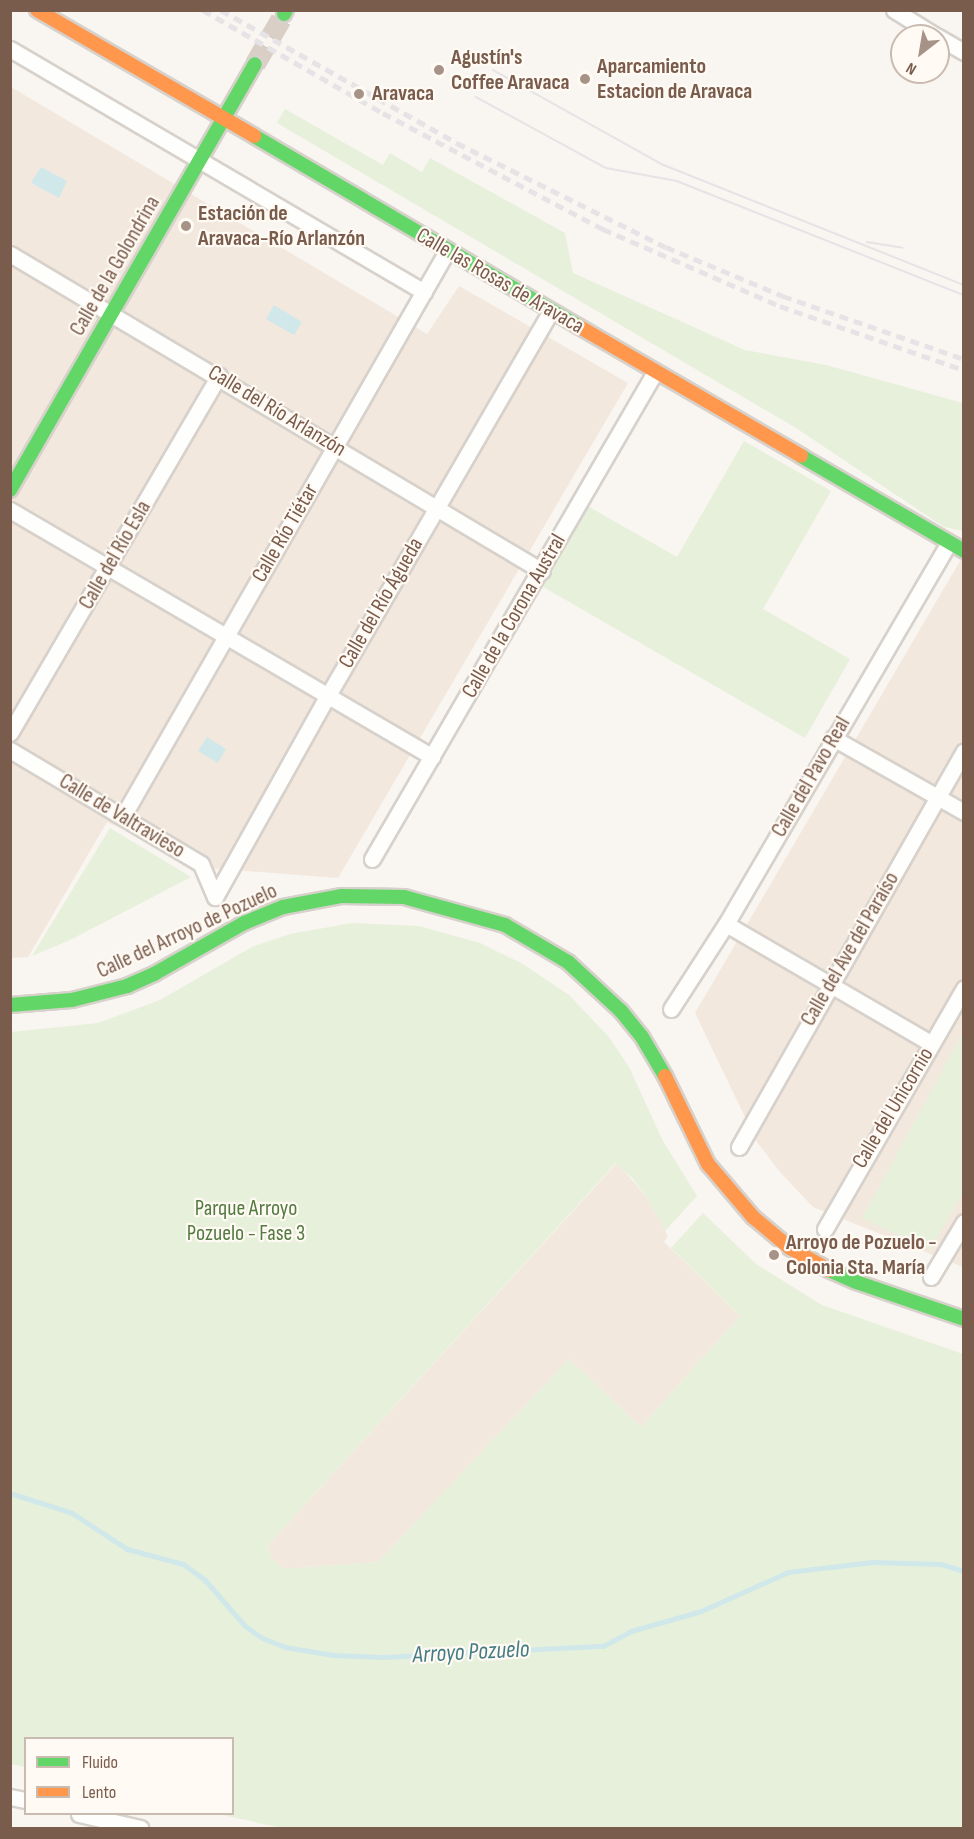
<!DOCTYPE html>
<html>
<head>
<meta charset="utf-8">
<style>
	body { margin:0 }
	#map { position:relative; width:974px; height:1839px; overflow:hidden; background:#f9f5f0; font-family:"Sofia Sans Condensed",sans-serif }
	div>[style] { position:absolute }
	.residential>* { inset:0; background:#f2e8de }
	.green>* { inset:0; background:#e7f0db }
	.water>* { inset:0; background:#d0e8ea }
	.stream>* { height:5px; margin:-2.5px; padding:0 2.5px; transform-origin:2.5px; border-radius:2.5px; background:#d0e8ea }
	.secondary-tunnel>* { height:21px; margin-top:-10.5px; transform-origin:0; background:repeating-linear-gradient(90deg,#d9cfc7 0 21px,transparent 0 31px) }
	.roads { filter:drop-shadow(2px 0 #d7d1cb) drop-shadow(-2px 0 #d7d1cb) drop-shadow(0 2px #d7d1cb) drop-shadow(0 -2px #d7d1cb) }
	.street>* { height:15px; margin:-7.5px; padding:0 7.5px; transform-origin:7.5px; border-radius:7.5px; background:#fefefd }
	.fast>* { height:14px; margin:-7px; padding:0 7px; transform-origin:7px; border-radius:7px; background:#63d668 }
	.slow>* { height:14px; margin:-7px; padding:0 7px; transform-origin:7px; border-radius:7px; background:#ff974d }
	.tram>* { height:1.5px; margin:-0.75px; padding:0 0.75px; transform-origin:0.75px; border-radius:0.75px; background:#e6e3e7 }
	.rail>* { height:4.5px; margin-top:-2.25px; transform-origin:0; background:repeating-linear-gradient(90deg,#e6e3e7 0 9px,transparent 0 15px) }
	.dots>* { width:16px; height:16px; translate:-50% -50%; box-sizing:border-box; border:3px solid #fffaf3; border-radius:50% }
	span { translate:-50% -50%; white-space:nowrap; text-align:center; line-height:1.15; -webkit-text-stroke:4.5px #fffaf3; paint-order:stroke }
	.poi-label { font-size:22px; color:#7a5c4d; font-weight:700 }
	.left { translate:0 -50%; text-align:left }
	.street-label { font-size:22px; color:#7a5c4d }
	.park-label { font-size:22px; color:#537a41 }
	.water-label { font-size:24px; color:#437c86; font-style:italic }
	.frame { position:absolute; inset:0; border:12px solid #7a5c4d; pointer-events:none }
	.legend { position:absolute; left:24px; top:1737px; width:210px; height:78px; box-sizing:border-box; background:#fffaf3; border:2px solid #cabbb1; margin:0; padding:8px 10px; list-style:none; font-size:18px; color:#7a5c4d }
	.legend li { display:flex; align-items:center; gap:12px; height:30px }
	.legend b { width:30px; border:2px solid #cabbb1 }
	.north { position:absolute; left:890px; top:24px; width:60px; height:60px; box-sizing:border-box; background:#fffaf3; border:2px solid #cabbb1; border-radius:50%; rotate:211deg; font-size:16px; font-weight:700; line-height:24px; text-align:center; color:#7a5c4d }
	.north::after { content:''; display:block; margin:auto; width:21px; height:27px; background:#a69286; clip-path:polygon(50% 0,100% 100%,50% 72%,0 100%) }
</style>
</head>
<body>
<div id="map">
	<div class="residential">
		<i style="clip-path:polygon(11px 87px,427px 334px,459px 286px,628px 383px,338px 878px,208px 868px,107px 822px,28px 957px,11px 958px)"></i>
		<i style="clip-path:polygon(963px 556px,963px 1267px,813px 1207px,780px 1172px,757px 1142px,695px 1013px)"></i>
		<i style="clip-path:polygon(617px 1163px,647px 1197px,668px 1236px,664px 1242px,740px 1316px,641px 1427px,569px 1359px,378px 1562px,284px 1569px,272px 1559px,268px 1545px)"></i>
	</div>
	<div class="green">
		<i style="clip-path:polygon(285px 109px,383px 165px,390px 153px,422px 172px,430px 158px,565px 233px,573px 273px,745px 350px,826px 365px,963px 403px,963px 531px,944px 527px,796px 428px,277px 123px)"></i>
		<i style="clip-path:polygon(744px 441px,831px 491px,763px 609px,850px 659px,805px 738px,538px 584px,584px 504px,677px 557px)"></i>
		<i style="clip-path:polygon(110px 828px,191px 877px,70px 940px,32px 956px)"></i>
		<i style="clip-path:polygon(352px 923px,419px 926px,480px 943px,523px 964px,569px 995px,609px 1037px,629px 1067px,663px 1141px,697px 1196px,665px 1231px,647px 1197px,633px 1179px,616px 1163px,268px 1545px,272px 1559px,284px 1569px,378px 1562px,569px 1359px,641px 1427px,740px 1316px,671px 1248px,703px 1213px,756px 1264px,822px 1305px,963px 1354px,963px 1828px,281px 1828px,219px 1814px,232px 1814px,232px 1738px,26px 1738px,25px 1767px,11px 1764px,11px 1032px,98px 1023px,160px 1000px,252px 947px,290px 934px)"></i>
		<i style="clip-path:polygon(963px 1033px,963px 1192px,930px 1250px,862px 1218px)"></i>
	</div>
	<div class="water">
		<i style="clip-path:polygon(41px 167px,67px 181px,59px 198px,33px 184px,32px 181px)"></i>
		<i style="clip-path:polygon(274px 305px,302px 322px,294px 335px,266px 319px)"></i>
		<i style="clip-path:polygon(207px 737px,226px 749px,218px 763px,198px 751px)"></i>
	</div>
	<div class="stream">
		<i style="left:10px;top:1493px;width:65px;rotate:17.9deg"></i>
		<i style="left:72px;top:1513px;width:66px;rotate:33.2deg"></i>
		<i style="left:127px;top:1549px;width:58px;rotate:15deg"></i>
		<i style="left:183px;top:1564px;width:27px;rotate:36deg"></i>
		<i style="left:205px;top:1580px;width:61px;rotate:49deg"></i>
		<i style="left:245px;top:1626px;width:21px;rotate:35deg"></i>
		<i style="left:262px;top:1638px;width:25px;rotate:21deg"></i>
		<i style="left:285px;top:1647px;width:49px;rotate:9.5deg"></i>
		<i style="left:333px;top:1655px;width:50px;rotate:2.3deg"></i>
		<i style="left:383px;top:1657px;width:220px;rotate:-2.9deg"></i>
		<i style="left:603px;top:1646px;width:32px;rotate:-28deg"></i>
		<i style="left:631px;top:1631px;width:73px;rotate:-15.9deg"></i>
		<i style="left:701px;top:1611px;width:95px;rotate:-24.1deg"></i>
		<i style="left:788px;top:1572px;width:85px;rotate:-6.8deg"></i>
		<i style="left:872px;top:1562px;width:69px;rotate:1.7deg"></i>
		<i style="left:941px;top:1564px;width:24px;rotate:17deg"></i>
	</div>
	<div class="secondary-tunnel">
		<i style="left:255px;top:64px;width:58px;rotate:-59.9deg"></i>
	</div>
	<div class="roads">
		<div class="street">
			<i style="left:894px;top:10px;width:49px;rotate:31.8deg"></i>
			<i style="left:938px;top:37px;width:30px;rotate:30deg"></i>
			<i style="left:10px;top:49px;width:480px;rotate:30.4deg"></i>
			<i style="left:10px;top:254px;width:619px;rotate:30.79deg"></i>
			<i style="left:10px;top:510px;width:489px;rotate:30.3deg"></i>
			<i style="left:10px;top:733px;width:414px;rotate:-59.7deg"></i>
			<i style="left:833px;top:738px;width:150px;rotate:29.5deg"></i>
			<i style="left:10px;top:750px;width:222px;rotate:30.8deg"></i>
			<i style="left:201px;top:864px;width:36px;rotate:67deg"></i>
			<i style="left:123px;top:816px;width:651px;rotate:-60.17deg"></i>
			<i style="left:372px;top:859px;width:563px;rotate:-59.84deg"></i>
			<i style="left:215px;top:897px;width:229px;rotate:-60.8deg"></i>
			<i style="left:327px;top:697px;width:446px;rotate:-59.9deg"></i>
			<i style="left:726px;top:924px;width:238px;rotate:30.2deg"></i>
			<i style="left:671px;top:1009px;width:101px;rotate:-57.1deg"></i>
			<i style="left:726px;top:924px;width:441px;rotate:-59.7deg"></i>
			<i style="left:739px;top:1147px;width:455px;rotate:-60.4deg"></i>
			<i style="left:825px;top:1229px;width:278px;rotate:-60deg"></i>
			<i style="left:931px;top:1277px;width:64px;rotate:-59deg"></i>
			<i style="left:10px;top:1797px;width:16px;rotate:11deg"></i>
			<i style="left:79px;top:1814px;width:63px;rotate:12.9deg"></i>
		</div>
		<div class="fast">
			<i style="left:284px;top:14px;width:4px;rotate:-63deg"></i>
			<i style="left:254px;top:136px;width:376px;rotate:30.4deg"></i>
			<i style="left:801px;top:456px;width:189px;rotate:30.2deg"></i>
			<i style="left:10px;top:490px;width:491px;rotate:-60.1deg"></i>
			<i style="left:10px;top:1005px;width:62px;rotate:-4.6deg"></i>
			<i style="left:72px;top:1000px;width:57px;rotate:-14.3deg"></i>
			<i style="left:127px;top:986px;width:30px;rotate:-24deg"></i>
			<i style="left:154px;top:974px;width:103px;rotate:-29.5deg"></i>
			<i style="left:244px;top:923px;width:42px;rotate:-22.3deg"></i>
			<i style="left:283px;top:907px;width:60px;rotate:-10.6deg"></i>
			<i style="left:342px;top:896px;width:62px;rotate:0.9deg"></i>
			<i style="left:404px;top:897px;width:105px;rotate:15.5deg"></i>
			<i style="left:505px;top:925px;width:73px;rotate:30.4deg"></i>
			<i style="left:568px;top:962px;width:72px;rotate:42.8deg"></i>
			<i style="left:621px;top:1011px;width:33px;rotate:51deg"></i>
			<i style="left:642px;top:1037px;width:45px;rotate:59.5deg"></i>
			<i style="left:829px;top:1270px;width:30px;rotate:24deg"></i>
			<i style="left:856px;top:1282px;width:114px;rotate:18.9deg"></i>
		</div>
		<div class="slow">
			<i style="left:37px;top:10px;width:251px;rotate:30.1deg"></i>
			<i style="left:578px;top:326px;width:258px;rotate:30.2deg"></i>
			<i style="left:665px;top:1076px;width:98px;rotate:64deg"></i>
			<i style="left:708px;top:1164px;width:70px;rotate:49.7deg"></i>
			<i style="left:753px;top:1217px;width:48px;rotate:40deg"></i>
			<i style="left:790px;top:1248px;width:45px;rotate:29.4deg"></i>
		</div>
	</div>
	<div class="tram">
		<i style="left:493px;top:70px;width:196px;rotate:29.1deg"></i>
		<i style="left:664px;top:165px;width:323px;rotate:21.8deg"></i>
		<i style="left:476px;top:97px;width:148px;rotate:28.6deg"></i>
		<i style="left:606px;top:168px;width:72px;rotate:10.4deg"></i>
		<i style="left:677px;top:181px;width:309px;rotate:21.7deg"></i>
		<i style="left:867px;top:242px;width:36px;rotate:9deg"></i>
	</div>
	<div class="rail">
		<i style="left:203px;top:10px;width:207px;rotate:29.8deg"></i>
		<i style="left:383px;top:113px;width:249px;rotate:27.8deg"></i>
		<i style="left:603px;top:229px;width:193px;rotate:23.5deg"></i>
		<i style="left:780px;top:306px;width:195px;rotate:19.2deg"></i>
		<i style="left:221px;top:10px;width:271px;rotate:29.4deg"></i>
		<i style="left:457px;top:143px;width:233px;rotate:26.5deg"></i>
		<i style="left:666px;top:247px;width:127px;rotate:22.7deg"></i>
		<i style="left:783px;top:296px;width:192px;rotate:19.2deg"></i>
	</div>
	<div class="dots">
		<i style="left:439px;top:70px;background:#a69286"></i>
		<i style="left:585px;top:79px;background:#a69286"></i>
		<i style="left:359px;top:94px;background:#a69286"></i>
		<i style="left:186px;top:226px;background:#a69286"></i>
		<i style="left:774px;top:1255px;background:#a69286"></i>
	</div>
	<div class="poi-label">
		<span class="left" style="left:451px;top:70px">Agustín's<br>Coffee Aravaca</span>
		<span class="left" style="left:597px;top:79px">Aparcamiento<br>Estacion de Aravaca</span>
		<span class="left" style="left:372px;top:94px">Aravaca</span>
		<span class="left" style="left:198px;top:226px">Estación de<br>Aravaca-Río Arlanzón</span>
		<span class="left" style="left:786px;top:1255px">Arroyo de Pozuelo -<br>Colonia Sta. María</span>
	</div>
	<div class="street-label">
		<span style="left:115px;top:266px;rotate:-60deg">Calle de la Golondrina</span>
		<span style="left:500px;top:281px;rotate:30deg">Calle las Rosas de Aravaca</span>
		<span style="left:277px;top:411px;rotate:31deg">Calle del Río Arlanzón</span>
		<span style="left:285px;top:533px;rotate:-60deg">Calle Río Tiétar</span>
		<span style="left:115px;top:555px;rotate:-60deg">Calle del Río Esla</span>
		<span style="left:381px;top:603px;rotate:-60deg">Calle del Río Águeda</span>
		<span style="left:514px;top:616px;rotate:-60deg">Calle de la Corona Austral</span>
		<span style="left:811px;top:777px;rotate:-60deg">Calle del Pavo Real</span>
		<span style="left:122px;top:816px;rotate:31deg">Calle de Valtravieso</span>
		<span style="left:187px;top:931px;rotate:-25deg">Calle del Arroyo de Pozuelo</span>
		<span style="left:850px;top:949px;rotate:-60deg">Calle del Ave del Paraíso</span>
		<span style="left:893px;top:1108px;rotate:-59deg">Calle del Unicornio</span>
	</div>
	<div class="park-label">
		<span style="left:246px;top:1221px">Parque Arroyo<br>Pozuelo - Fase 3</span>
	</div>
	<div class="water-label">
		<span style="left:471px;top:1652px;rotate:-3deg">Arroyo Pozuelo</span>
	</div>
	<div class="frame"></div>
	<ul class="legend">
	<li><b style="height:8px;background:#63d668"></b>Fluido</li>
	<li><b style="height:8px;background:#ff974d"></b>Lento</li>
	</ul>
	<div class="north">N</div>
</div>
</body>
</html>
